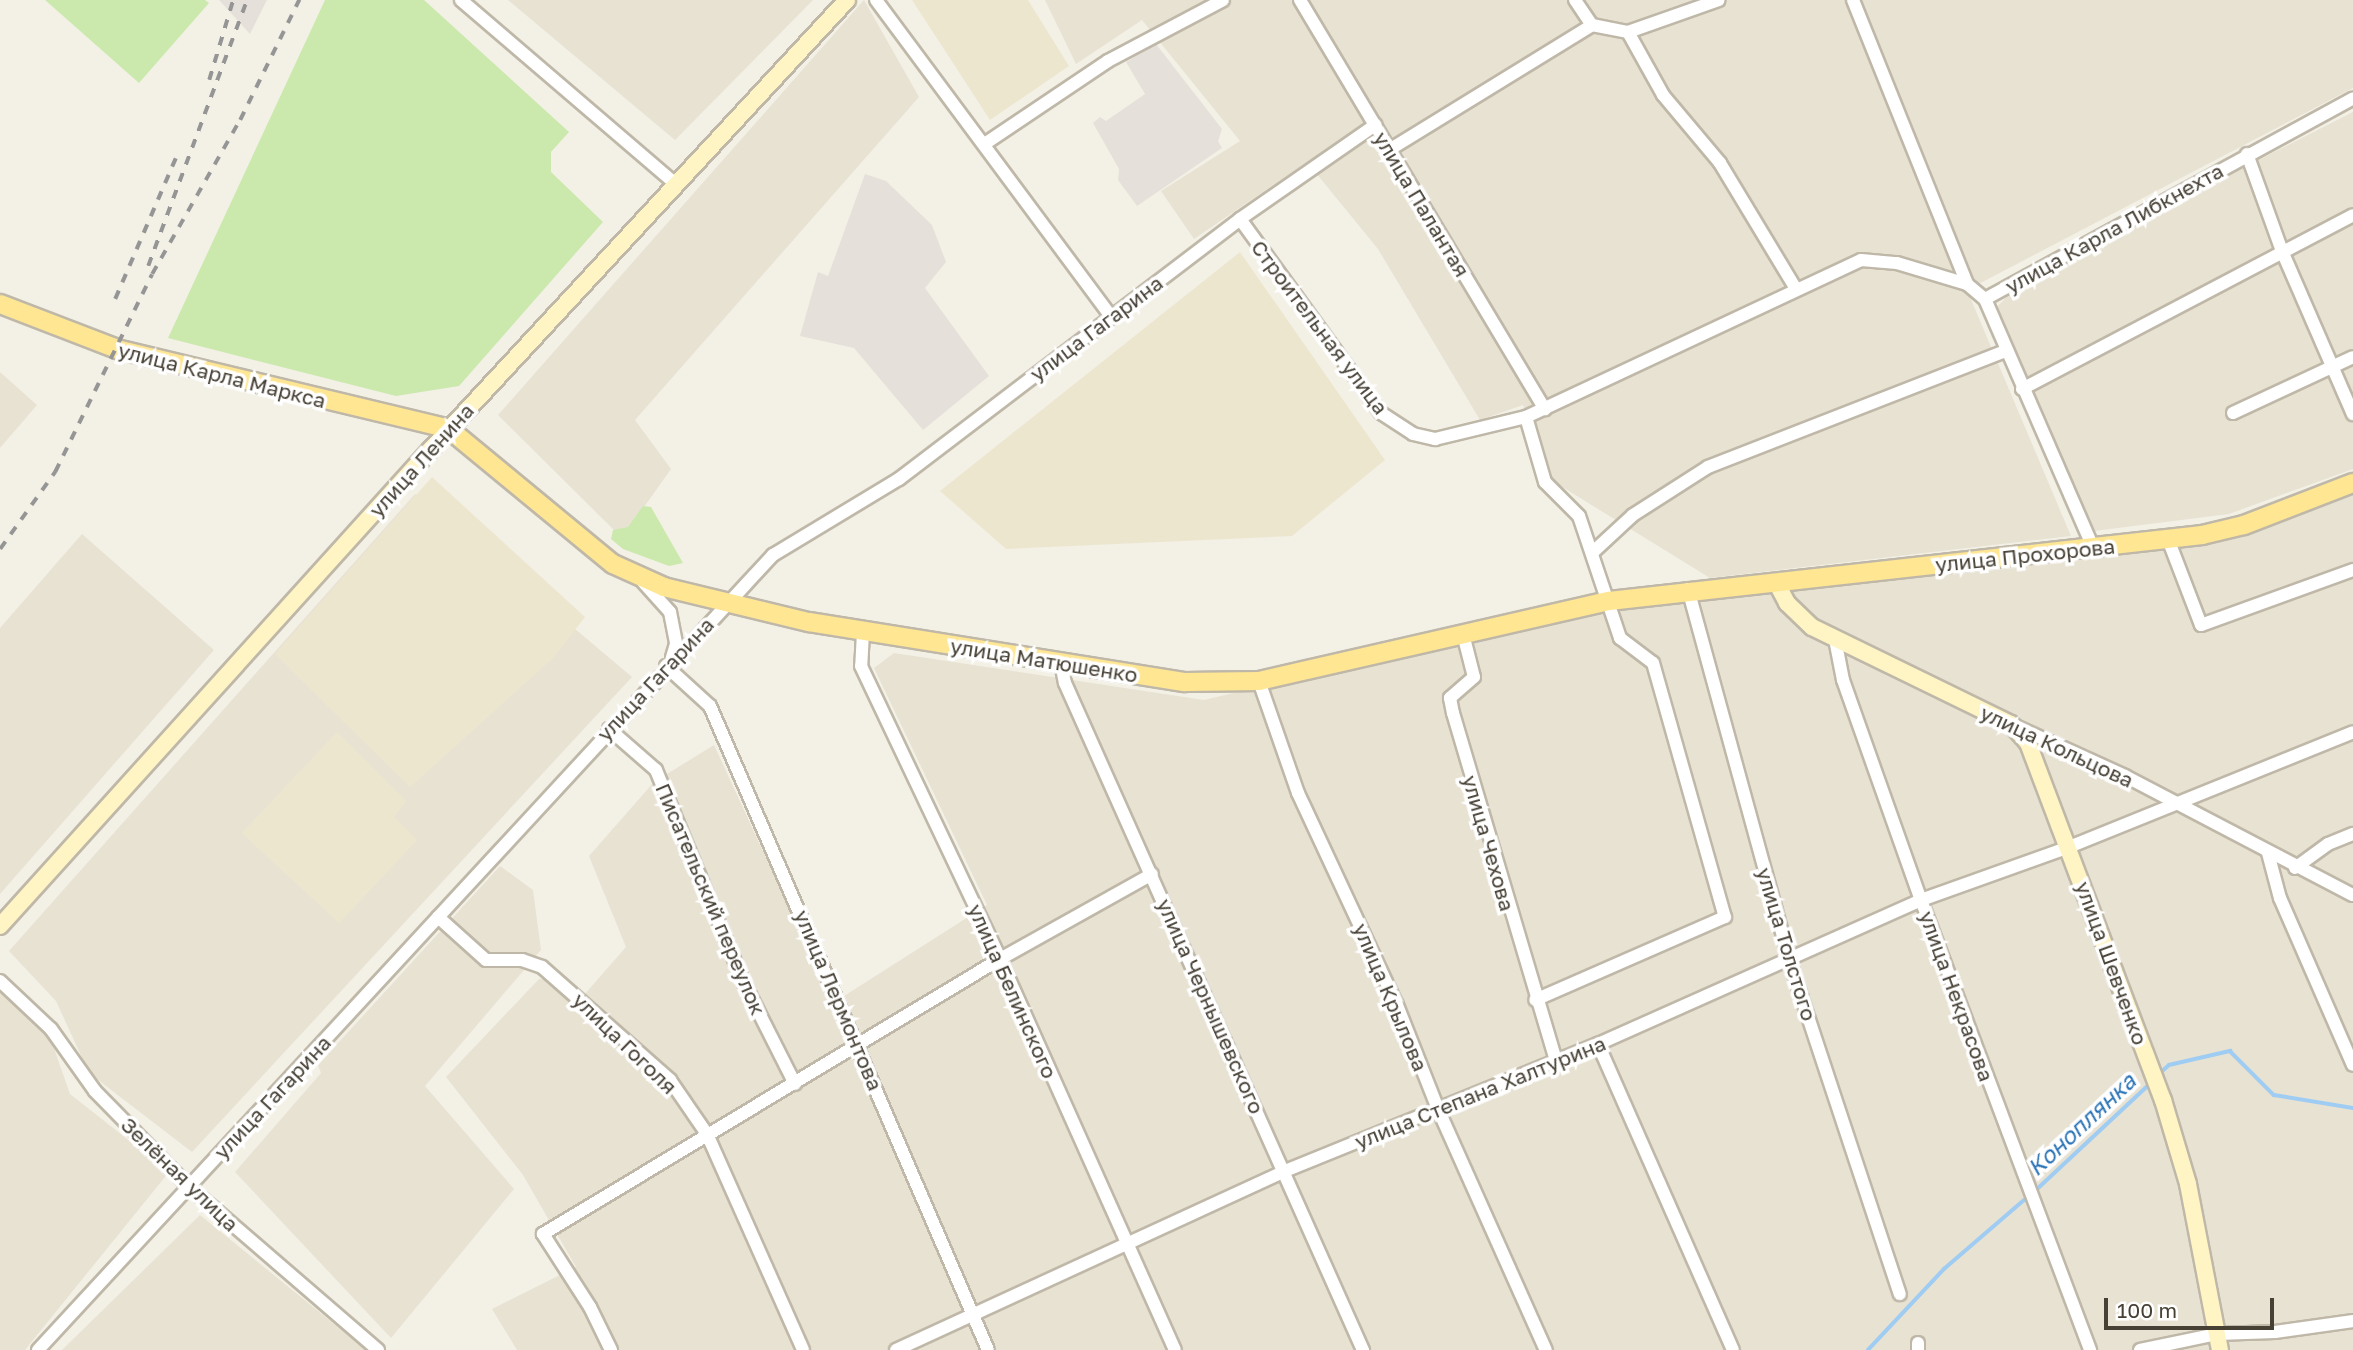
<!DOCTYPE html>
<html>
<head>
<meta charset="utf-8">
<style>
	body { margin:0 }
	#map { position:relative; width:2353px; height:1350px; overflow:hidden; background:#f3f0e6; font-family:"Golos Text",sans-serif }
	div>[style] { position:absolute }
	.residential>* { inset:0; background:#e8e2d3 }
	.industrial>* { inset:0; background:#e5e1da }
	.education>* { inset:0; background:#ede6cf }
	.green>* { inset:0; background:#cbe9ad }
	.stream>* { height:3.5px; margin:-1.75px; padding:0 1.75px; transform-origin:1.75px; border-radius:1.75px; background:#9fccf2 }
	.roads { filter:drop-shadow(2px 0 #bfb8a8) drop-shadow(-2px 0 #bfb8a8) drop-shadow(0 2px #bfb8a8) drop-shadow(0 -2px #bfb8a8) }
	.minor>* { height:12px; margin:-6px; padding:0 6px; transform-origin:6px; border-radius:6px; background:#fff }
	.secondary>* { height:16px; margin:-8px; padding:0 8px; transform-origin:8px; border-radius:8px; background:#fff4c4 }
	.primary>* { height:18px; margin:-9px; padding:0 9px; transform-origin:9px; border-radius:9px; background:#ffe693 }
	.rail>* { height:3.5px; margin-top:-1.75px; transform-origin:0; background:repeating-linear-gradient(90deg,#959595 0 9px,transparent 0 18px) }
	span { translate:-50% -50%; white-space:nowrap; text-align:center; line-height:1.15; -webkit-text-stroke:7px #fff; paint-order:stroke }
	.street-label { font-size:21px; color:#464035 }
	.water-label { font-size:23px; color:#2a73b6; font-style:italic }
	.scale { position:absolute; left:2104px; top:1298px; width:170px; height:32px; box-sizing:border-box; border:4px solid #464035; border-top:0; padding-left:9px; font-size:21px; line-height:24px; white-space:nowrap; color:#464035; -webkit-text-stroke:5px #fff; paint-order:stroke }
</style>
</head>
<body>
<div id="map">
	<div class="residential">
		<i style="clip-path:polygon(508px 0,813px 0,675px 140px)"></i>
		<i style="clip-path:polygon(864px 0,919px 97px,635px 420px,671px 469px,622px 538px,498px 415px)"></i>
		<i style="clip-path:polygon(1045px 0,2353px 0,2353px 88px,1967px 290px,2071px 536px,1710px 578px,1551px 480px,1523px 405px,1480px 420px,1378px 249px,1307px 162px,1194px 239px,1161px 191px,1240px 141px,1142px 20px,1076px 64px)"></i>
		<i style="clip-path:polygon(2353px 112px,2353px 469px,2229px 514px,2094px 531px,1996px 308px,2025px 278px)"></i>
		<i style="clip-path:polygon(0 372px,37px 405px,0 448px)"></i>
		<i style="clip-path:polygon(2353px 491px,2353px 1350px,517px 1350px,492px 1309px,576px 1267px,523px 1175px,446px 1077px,539px 979px,549px 979px,577px 1003px,626px 947px,589px 856px,654px 782px,714px 745px,833px 1003px,987px 905px,874px 668px,894px 653px,1204px 700px,1575px 613px,2220px 541px)"></i>
		<i style="clip-path:polygon(415px 494px,632px 677px,192px 1152px,89px 1073px,56px 1001px,9px 951px)"></i>
		<i style="clip-path:polygon(82px 534px,214px 650px,0 894px,0 628px)"></i>
		<i style="clip-path:polygon(500px 866px,533px 890px,541px 950px,425px 1086px,514px 1189px,391px 1338px,235px 1172px,321px 1073px,318px 1065px)"></i>
		<i style="clip-path:polygon(0 990px,50px 1037px,70px 1094px,169px 1172px,25px 1350px,0 1350px)"></i>
		<i style="clip-path:polygon(200px 1215px,366px 1350px,62px 1350px)"></i>
	</div>
	<div class="industrial">
		<i style="clip-path:polygon(219px 0,267px 0,250px 34px)"></i>
		<i style="clip-path:polygon(1156px 44px,1222px 129px,1218px 141px,1222px 148px,1137px 206px,1118px 180px,1119px 169px,1093px 123px,1100px 117px,1106px 121px,1145px 94px,1126px 62px)"></i>
		<i style="clip-path:polygon(865px 174px,886px 181px,932px 225px,946px 262px,925px 288px,989px 376px,923px 430px,854px 348px,800px 336px,818px 272px,828px 276px)"></i>
	</div>
	<div class="education">
		<i style="clip-path:polygon(912px 0,1028px 0,1069px 66px,990px 120px)"></i>
		<i style="clip-path:polygon(1240px 252px,1385px 460px,1292px 536px,1006px 549px,940px 491px)"></i>
		<i style="clip-path:polygon(432px 477px,585px 617px,554px 657px,410px 787px,275px 654px)"></i>
		<i style="clip-path:polygon(337px 732px,406px 801px,394px 817px,417px 840px,339px 923px,242px 833px)"></i>
	</div>
	<div class="green">
		<i style="clip-path:polygon(45px 0,205px 0,209px 3px,139px 83px)"></i>
		<i style="clip-path:polygon(325px 0,424px 0,569px 132px,551px 152px,551px 172px,603px 222px,459px 386px,396px 396px,168px 338px)"></i>
		<i style="clip-path:polygon(643px 506px,651px 507px,683px 563px,669px 566px,623px 549px,611px 539px,613px 530px,628px 527px)"></i>
	</div>
	<div class="stream">
		<i style="left:2159px;top:1074px;width:13px;rotate:-42deg"></i>
		<i style="left:2169px;top:1065px;width:63px;rotate:-12.9deg"></i>
		<i style="left:2230px;top:1051px;width:62px;rotate:45deg"></i>
		<i style="left:2274px;top:1095px;width:80px;rotate:9.3deg"></i>
		<i style="left:2035px;top:1191px;width:160px;rotate:-43deg"></i>
		<i style="left:1868px;top:1350px;width:111px;rotate:-46.8deg"></i>
		<i style="left:1944px;top:1269px;width:112px;rotate:-40.7deg"></i>
	</div>
	<div class="roads">
		<div class="minor">
			<i style="left:461px;top:0;width:284px;rotate:40.6deg"></i>
			<i style="left:876px;top:0;width:395px;rotate:53.4deg"></i>
			<i style="left:1300px;top:0;width:477px;rotate:59.1deg"></i>
			<i style="left:1575px;top:0;width:30px;rotate:56deg"></i>
			<i style="left:1853px;top:0;width:306px;rotate:68.1deg"></i>
			<i style="left:1628px;top:32px;width:72px;rotate:60.9deg"></i>
			<i style="left:1663px;top:95px;width:89px;rotate:50deg"></i>
			<i style="left:1720px;top:163px;width:147px;rotate:58.9deg"></i>
			<i style="left:986px;top:143px;width:147px;rotate:-33.9deg"></i>
			<i style="left:1108px;top:61px;width:130px;rotate:-27.9deg"></i>
			<i style="left:1389px;top:150px;width:238px;rotate:-31.6deg"></i>
			<i style="left:1592px;top:25px;width:37px;rotate:11deg"></i>
			<i style="left:1628px;top:32px;width:96px;rotate:-19.4deg"></i>
			<i style="left:2247px;top:154px;width:103px;rotate:70.2deg"></i>
			<i style="left:2282px;top:251px;width:178px;rotate:66.5deg"></i>
			<i style="left:1240px;top:219px;width:240px;rotate:54deg"></i>
			<i style="left:1381px;top:413px;width:38px;rotate:33deg"></i>
			<i style="left:1413px;top:434px;width:23px;rotate:13deg"></i>
			<i style="left:1435px;top:439px;width:94px;rotate:-13.6deg"></i>
			<i style="left:1526px;top:417px;width:370px;rotate:-25.1deg"></i>
			<i style="left:1861px;top:260px;width:36px;rotate:5deg"></i>
			<i style="left:1897px;top:263px;width:73px;rotate:16.7deg"></i>
			<i style="left:1967px;top:284px;width:23px;rotate:40deg"></i>
			<i style="left:1985px;top:299px;width:270px;rotate:66.5deg"></i>
			<i style="left:1985px;top:299px;width:419px;rotate:-28.6deg"></i>
			<i style="left:2022px;top:389px;width:374px;rotate:-27.7deg"></i>
			<i style="left:2233px;top:413px;width:132px;rotate:-25deg"></i>
			<i style="left:1526px;top:417px;width:68px;rotate:73.7deg"></i>
			<i style="left:1545px;top:482px;width:48px;rotate:45deg"></i>
			<i style="left:1579px;top:516px;width:129px;rotate:71.4deg"></i>
			<i style="left:1620px;top:638px;width:41px;rotate:37.1deg"></i>
			<i style="left:1653px;top:663px;width:264px;rotate:74.2deg"></i>
			<i style="left:1725px;top:917px;width:207px;rotate:156.4deg"></i>
			<i style="left:2168px;top:539px;width:92px;rotate:69deg"></i>
			<i style="left:2201px;top:625px;width:162px;rotate:-19.9deg"></i>
			<i style="left:1593px;top:552px;width:54px;rotate:-42.8deg"></i>
			<i style="left:1633px;top:515px;width:89px;rotate:-32.6deg"></i>
			<i style="left:1708px;top:467px;width:319px;rotate:-21.3deg"></i>
			<i style="left:643px;top:582px;width:40px;rotate:48deg"></i>
			<i style="left:670px;top:612px;width:33px;rotate:79deg"></i>
			<i style="left:676px;top:644px;width:14px;rotate:107deg"></i>
			<i style="left:1688px;top:589px;width:384px;rotate:74.7deg"></i>
			<i style="left:1789px;top:959px;width:353px;rotate:71.7deg"></i>
			<i style="left:863px;top:632px;width:34px;rotate:93deg"></i>
			<i style="left:861px;top:666px;width:324px;rotate:64.6deg"></i>
			<i style="left:1000px;top:959px;width:428px;rotate:65.9deg"></i>
			<i style="left:1463px;top:634px;width:44px;rotate:75.7deg"></i>
			<i style="left:1474px;top:677px;width:32px;rotate:139deg"></i>
			<i style="left:1450px;top:698px;width:15px;rotate:79deg"></i>
			<i style="left:1453px;top:713px;width:363px;rotate:73.5deg"></i>
			<i style="left:1835px;top:639px;width:42px;rotate:79deg"></i>
			<i style="left:1843px;top:680px;width:233px;rotate:70.5deg"></i>
			<i style="left:1921px;top:900px;width:481px;rotate:69.4deg"></i>
			<i style="left:1061px;top:663px;width:20px;rotate:79deg"></i>
			<i style="left:1065px;top:683px;width:731px;rotate:65.93deg"></i>
			<i style="left:666px;top:666px;width:59px;rotate:42.3deg"></i>
			<i style="left:710px;top:706px;width:701px;rotate:66.65deg"></i>
			<i style="left:1259px;top:681px;width:119px;rotate:70.8deg"></i>
			<i style="left:1298px;top:793px;width:234px;rotate:65deg"></i>
			<i style="left:1397px;top:1005px;width:112px;rotate:68.5deg"></i>
			<i style="left:1438px;top:1109px;width:264px;rotate:65.9deg"></i>
			<i style="left:2015px;top:726px;width:121px;rotate:24.4deg"></i>
			<i style="left:2125px;top:776px;width:257px;rotate:27.6deg"></i>
			<i style="left:609px;top:729px;width:62px;rotate:41.1deg"></i>
			<i style="left:656px;top:770px;width:230px;rotate:67.6deg"></i>
			<i style="left:744px;top:983px;width:113px;rotate:63.2deg"></i>
			<i style="left:2268px;top:853px;width:47px;rotate:75.1deg"></i>
			<i style="left:2280px;top:898px;width:182px;rotate:66.4deg"></i>
			<i style="left:2295px;top:868px;width:41px;rotate:-36deg"></i>
			<i style="left:2328px;top:844px;width:27px;rotate:-22deg"></i>
			<i style="left:438px;top:917px;width:64px;rotate:41.9deg"></i>
			<i style="left:486px;top:960px;width:36px"></i>
			<i style="left:522px;top:960px;width:21px;rotate:19deg"></i>
			<i style="left:542px;top:967px;width:171px;rotate:41.4deg"></i>
			<i style="left:670px;top:1080px;width:65px;rotate:55.6deg"></i>
			<i style="left:707px;top:1134px;width:236px;rotate:66deg"></i>
			<i style="left:0;top:981px;width:70px;rotate:43.3deg"></i>
			<i style="left:51px;top:1029px;width:76px;rotate:54.6deg"></i>
			<i style="left:95px;top:1091px;width:133px;rotate:45.6deg"></i>
			<i style="left:188px;top:1186px;width:251px;rotate:40.8deg"></i>
			<i style="left:1598px;top:1044px;width:334px;rotate:66.2deg"></i>
			<i style="left:1918px;top:1343px;width:7px;rotate:90deg"></i>
			<i style="left:38px;top:1350px;width:1083px;rotate:-47.25deg"></i>
			<i style="left:773px;top:555px;width:147px;rotate:-31.1deg"></i>
			<i style="left:899px;top:479px;width:429px;rotate:-37.3deg"></i>
			<i style="left:1240px;top:219px;width:165px;rotate:-34.8deg"></i>
			<i style="left:611px;top:1350px;width:48px;rotate:-116deg"></i>
			<i style="left:590px;top:1307px;width:87px;rotate:-122.8deg"></i>
			<i style="left:543px;top:1234px;width:533px;rotate:-31.04deg"></i>
			<i style="left:1000px;top:959px;width:174px;rotate:-29.2deg"></i>
			<i style="left:896px;top:1350px;width:428px;rotate:-24.7deg"></i>
			<i style="left:1285px;top:1171px;width:338px;rotate:-22.1deg"></i>
			<i style="left:1598px;top:1044px;width:354px;rotate:-24deg"></i>
			<i style="left:1921px;top:900px;width:157px;rotate:-19.7deg"></i>
			<i style="left:2069px;top:847px;width:306px;rotate:-22deg"></i>
			<i style="left:2140px;top:1350px;width:79px;rotate:-11.7deg"></i>
			<i style="left:2217px;top:1334px;width:58px;rotate:-2deg"></i>
			<i style="left:2275px;top:1332px;width:79px;rotate:-8deg"></i>
		</div>
		<div class="secondary">
			<i style="left:1776px;top:582px;width:24px;rotate:62deg"></i>
			<i style="left:1787px;top:603px;width:35px;rotate:44deg"></i>
			<i style="left:1812px;top:627px;width:221px;rotate:26deg"></i>
			<i style="left:2011px;top:724px;width:25px;rotate:48deg"></i>
			<i style="left:2028px;top:743px;width:382px;rotate:69.3deg"></i>
			<i style="left:2163px;top:1100px;width:88px;rotate:73.4deg"></i>
			<i style="left:2188px;top:1184px;width:169px;rotate:79.1deg"></i>
			<i style="left:0;top:926px;width:643px;rotate:-47.9deg"></i>
			<i style="left:431px;top:449px;width:612px;rotate:-47.18deg"></i>
		</div>
		<div class="primary">
			<i style="left:0;top:304px;width:125px;rotate:21deg"></i>
			<i style="left:117px;top:349px;width:342px;rotate:13.5deg"></i>
			<i style="left:449px;top:429px;width:212px;rotate:39.5deg"></i>
			<i style="left:613px;top:564px;width:56px;rotate:24.3deg"></i>
			<i style="left:664px;top:587px;width:149px;rotate:13.6deg"></i>
			<i style="left:809px;top:622px;width:381px;rotate:9.1deg"></i>
			<i style="left:1185px;top:682px;width:74px;rotate:-0.8deg"></i>
			<i style="left:1259px;top:681px;width:359px;rotate:-12.9deg"></i>
			<i style="left:1609px;top:601px;width:597px;rotate:-6.35deg"></i>
			<i style="left:2202px;top:535px;width:43px;rotate:-13.4deg"></i>
			<i style="left:2244px;top:525px;width:117px;rotate:-21.1deg"></i>
		</div>
	</div>
	<div class="rail">
		<i style="left:209px;top:80px;width:84px;rotate:-73.3deg"></i>
		<i style="left:148px;top:266px;width:284px;rotate:-69.6deg"></i>
		<i style="left:115px;top:299px;width:157px;rotate:-66.7deg"></i>
		<i style="left:0;top:549px;width:95px;rotate:-54.5deg"></i>
		<i style="left:55px;top:472px;width:220px;rotate:-63.9deg"></i>
		<i style="left:152px;top:274px;width:177px;rotate:-60.3deg"></i>
		<i style="left:240px;top:120px;width:134px;rotate:-63.8deg"></i>
	</div>
	<div class="street-label">
		<span style="left:1422px;top:204px;rotate:59deg">улица Палантая</span>
		<span style="left:2114px;top:228px;rotate:-29deg">улица Карла Либкнехта</span>
		<span style="left:1320px;top:327px;rotate:53deg">Строительная улица</span>
		<span style="left:1096px;top:328px;rotate:-37deg">улица Гагарина</span>
		<span style="left:222px;top:375px;rotate:14deg">улица Карла Маркса</span>
		<span style="left:421px;top:460px;rotate:-48deg">улица Ленина</span>
		<span style="left:2025px;top:555px;rotate:-6deg">улица Прохорова</span>
		<span style="left:1044px;top:660px;rotate:9deg">улица Матюшенко</span>
		<span style="left:655px;top:679px;rotate:-47deg">улица Гагарина</span>
		<span style="left:2057px;top:746px;rotate:25deg">улица Кольцова</span>
		<span style="left:1489px;top:843px;rotate:74deg">улица Чехова</span>
		<span style="left:711px;top:899px;rotate:67deg">Писательский переулок</span>
		<span style="left:1787px;top:944px;rotate:73deg">улица Толстого</span>
		<span style="left:2112px;top:963px;rotate:70deg">улица Шевченко</span>
		<span style="left:1013px;top:991px;rotate:66deg">улица Белинского</span>
		<span style="left:1957px;top:996px;rotate:70deg">улица Некрасова</span>
		<span style="left:1391px;top:997px;rotate:67deg">улица Крылова</span>
		<span style="left:839px;top:1000px;rotate:67deg">улица Лермонтова</span>
		<span style="left:1211px;top:1006px;rotate:66deg">улица Чернышевского</span>
		<span style="left:625px;top:1043px;rotate:44deg">улица Гоголя</span>
		<span style="left:1480px;top:1092px;rotate:-22deg">улица Степана Халтурина</span>
		<span style="left:272px;top:1097px;rotate:-47deg">улица Гагарина</span>
		<span style="left:180px;top:1174px;rotate:44deg">Зелёная улица</span>
	</div>
	<div class="water-label">
		<span style="left:2081px;top:1124px;rotate:-43deg">Коноплянка</span>
	</div>
	<div class="scale">100 m</div>
</div>
</body>
</html>
